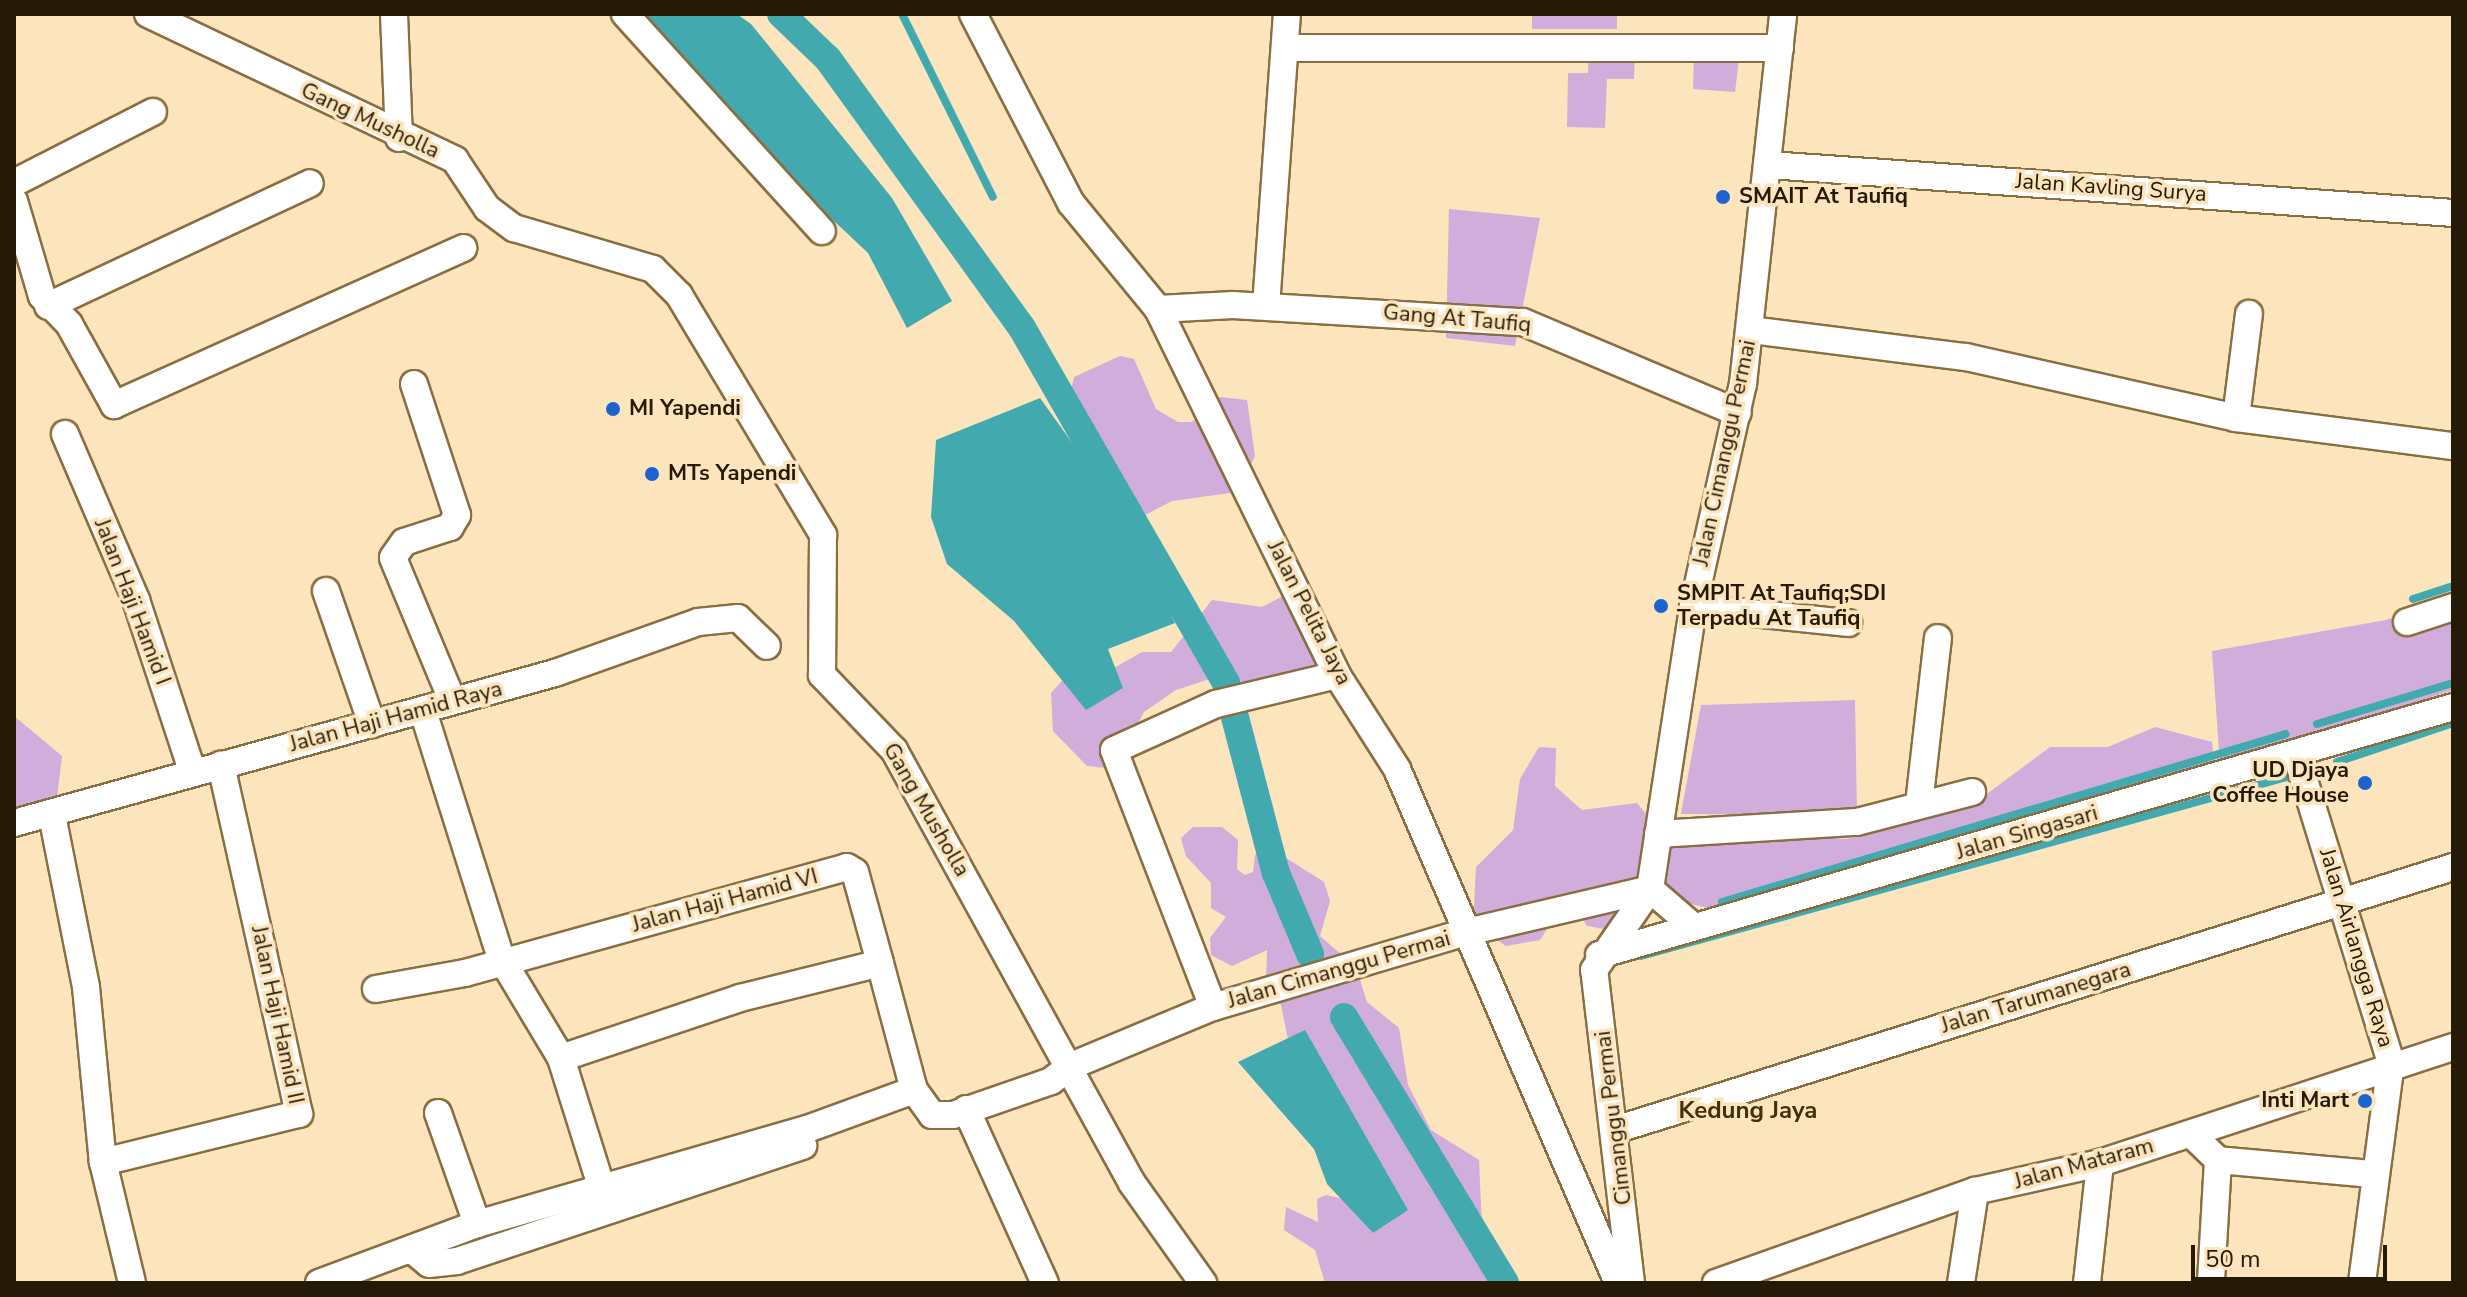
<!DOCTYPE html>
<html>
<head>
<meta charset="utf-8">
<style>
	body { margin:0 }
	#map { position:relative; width:2467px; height:1297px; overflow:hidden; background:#fce4bd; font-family:"Nunito Sans",sans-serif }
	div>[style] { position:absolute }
	.green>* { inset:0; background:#d0adda }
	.water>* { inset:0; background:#42aaaf }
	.stream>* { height:8px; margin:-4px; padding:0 4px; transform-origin:4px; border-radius:4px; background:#42aaaf }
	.canal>* { height:28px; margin:-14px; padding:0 14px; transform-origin:14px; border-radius:14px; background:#42aaaf }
	.roads { filter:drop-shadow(2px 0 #896e41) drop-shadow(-2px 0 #896e41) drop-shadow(0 2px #896e41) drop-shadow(0 -2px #896e41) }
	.minor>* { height:26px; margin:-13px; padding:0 13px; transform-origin:13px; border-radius:13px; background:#fff }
	.dots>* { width:22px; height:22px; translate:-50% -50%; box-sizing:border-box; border:4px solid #fce4bd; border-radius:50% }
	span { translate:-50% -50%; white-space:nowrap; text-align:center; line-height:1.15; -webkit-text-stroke:7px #fce4bd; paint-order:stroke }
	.street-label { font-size:22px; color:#251a07 }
	.poi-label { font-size:22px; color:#251a07; font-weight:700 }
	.left { translate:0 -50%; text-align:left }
	.right { translate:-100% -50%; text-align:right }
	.neighbourhood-label { font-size:24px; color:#432f0c; font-weight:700 }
	.frame { position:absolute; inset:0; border:16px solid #251a07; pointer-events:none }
	.scale { position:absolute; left:2191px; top:1245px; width:196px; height:36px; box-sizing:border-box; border:4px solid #251a07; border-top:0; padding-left:10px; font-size:24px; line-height:28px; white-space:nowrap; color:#251a07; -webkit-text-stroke:6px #fce4bd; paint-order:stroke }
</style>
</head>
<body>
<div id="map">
	<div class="green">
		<i style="clip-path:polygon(1532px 14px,1617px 14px,1617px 29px,1532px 29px)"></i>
		<i style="clip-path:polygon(1589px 52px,1635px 53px,1634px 79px,1607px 79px,1605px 128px,1567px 127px,1568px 73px,1588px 73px)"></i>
		<i style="clip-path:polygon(1694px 56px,1739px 58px,1735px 92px,1693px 89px)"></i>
		<i style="clip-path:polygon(1449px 209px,1540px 218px,1515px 346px,1446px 338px)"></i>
		<i style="clip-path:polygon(1120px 356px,1134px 359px,1156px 409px,1178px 422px,1192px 422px,1220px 397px,1247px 400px,1255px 456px,1237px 492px,1172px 501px,1120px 528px,1090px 483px,1094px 449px,1071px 425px,1062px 428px,1074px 377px)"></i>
		<i style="clip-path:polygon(1285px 595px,1329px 666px,1249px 689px,1225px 674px,1176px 690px,1144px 712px,1114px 769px,1087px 766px,1053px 731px,1051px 693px,1068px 674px,1107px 672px,1142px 652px,1171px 652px,1212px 600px,1262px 607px)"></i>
		<i style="clip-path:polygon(2453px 599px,2453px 690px,2220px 765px,2212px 651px,2386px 620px)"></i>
		<i style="clip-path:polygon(1855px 700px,1857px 815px,1681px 814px,1701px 705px)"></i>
		<i style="clip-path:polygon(14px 716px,62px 756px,57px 798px,14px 832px)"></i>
		<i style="clip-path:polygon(2155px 727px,2212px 742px,2215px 768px,1712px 909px,1663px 897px,1628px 933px,1587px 926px,1578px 911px,1551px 923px,1540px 940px,1506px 946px,1473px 925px,1476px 867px,1513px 830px,1520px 779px,1539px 747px,1556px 748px,1555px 786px,1582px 810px,1637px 803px,1655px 825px,1847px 839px,1976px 802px,2050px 747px,2108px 747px)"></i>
		<i style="clip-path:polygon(1222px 827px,1238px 840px,1237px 869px,1245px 875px,1253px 872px,1255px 855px,1269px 847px,1324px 882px,1330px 901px,1320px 936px,1356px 967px,1367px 1002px,1399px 1028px,1408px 1085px,1431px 1130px,1479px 1160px,1482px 1228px,1510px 1269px,1511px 1283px,1325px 1283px,1315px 1250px,1284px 1230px,1286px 1207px,1318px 1222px,1317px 1199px,1326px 1195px,1344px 1199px,1373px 1233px,1391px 1219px,1288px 1039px,1281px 1005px,1266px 985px,1267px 950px,1232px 966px,1211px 955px,1210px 938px,1226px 917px,1211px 908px,1211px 883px,1186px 856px,1181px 838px,1193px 827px)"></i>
	</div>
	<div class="water">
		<i style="clip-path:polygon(638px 14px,737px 14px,751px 24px,892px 198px,952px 301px,907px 328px,868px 253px,766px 157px)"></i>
		<i style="clip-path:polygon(1040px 398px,1121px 511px,1175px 623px,1108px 649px,1123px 688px,1086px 710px,1014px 621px,947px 564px,931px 517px,936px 440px)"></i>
		<i style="clip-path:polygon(1305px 1030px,1408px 1210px,1373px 1233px,1327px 1184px,1314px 1149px,1238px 1062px)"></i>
	</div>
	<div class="stream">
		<i style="left:902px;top:14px;width:204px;rotate:63.6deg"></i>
		<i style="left:2413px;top:599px;width:42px;rotate:-18deg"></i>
		<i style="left:2317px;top:724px;width:142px;rotate:-16.8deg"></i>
		<i style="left:2337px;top:762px;width:122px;rotate:-18.6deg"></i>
		<i style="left:1722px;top:902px;width:588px;rotate:-16.59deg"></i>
		<i style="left:1641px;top:956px;width:678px;rotate:-15.49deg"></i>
	</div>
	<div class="canal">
		<i style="left:781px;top:14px;width:65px;rotate:43.8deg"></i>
		<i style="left:828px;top:59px;width:332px;rotate:54.2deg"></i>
		<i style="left:1022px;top:328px;width:409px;rotate:60.1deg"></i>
		<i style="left:1226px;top:683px;width:196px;rotate:75.3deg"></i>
		<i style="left:1276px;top:873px;width:88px;rotate:67.2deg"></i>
		<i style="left:1344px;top:1017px;width:311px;rotate:58.8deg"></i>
	</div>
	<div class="roads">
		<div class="minor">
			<i style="left:148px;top:14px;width:340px;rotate:25.4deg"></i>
			<i style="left:455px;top:160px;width:58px;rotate:56.3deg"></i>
			<i style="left:487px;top:208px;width:34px;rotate:37deg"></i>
			<i style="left:514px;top:228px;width:145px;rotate:16.4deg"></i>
			<i style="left:653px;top:269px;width:37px;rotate:45deg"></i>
			<i style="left:679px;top:295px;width:280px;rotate:59deg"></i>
			<i style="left:823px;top:535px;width:140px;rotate:90.4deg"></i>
			<i style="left:822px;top:675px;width:104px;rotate:46.2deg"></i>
			<i style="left:894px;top:750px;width:494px;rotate:61.2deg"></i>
			<i style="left:1132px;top:1183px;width:123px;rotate:54.6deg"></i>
			<i style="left:394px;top:14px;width:124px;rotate:87.7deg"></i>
			<i style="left:625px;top:14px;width:293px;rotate:47.8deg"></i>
			<i style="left:973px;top:14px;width:213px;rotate:62.6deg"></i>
			<i style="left:1071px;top:203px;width:137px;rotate:50.6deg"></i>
			<i style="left:1158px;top:309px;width:407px;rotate:63.9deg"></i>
			<i style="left:1337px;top:675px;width:112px;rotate:57.4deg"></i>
			<i style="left:1397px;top:769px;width:559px;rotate:66.73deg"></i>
			<i style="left:1287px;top:48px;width:493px"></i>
			<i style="left:1769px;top:165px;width:686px;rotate:4.01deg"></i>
			<i style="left:14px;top:183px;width:156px;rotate:-27.1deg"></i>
			<i style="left:14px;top:201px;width:99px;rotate:73.6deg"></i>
			<i style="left:42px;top:296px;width:39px;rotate:46deg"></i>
			<i style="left:69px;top:324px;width:93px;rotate:60.9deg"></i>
			<i style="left:114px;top:405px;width:383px;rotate:-24.2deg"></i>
			<i style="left:48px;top:306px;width:289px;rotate:-25.1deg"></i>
			<i style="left:1266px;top:306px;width:293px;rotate:-85.9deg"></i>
			<i style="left:1158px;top:309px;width:75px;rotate:-3.1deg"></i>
			<i style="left:1233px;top:305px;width:290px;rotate:3.4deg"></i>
			<i style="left:1523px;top:322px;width:233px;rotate:22.9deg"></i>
			<i style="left:1751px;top:330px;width:217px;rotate:7.2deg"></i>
			<i style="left:1966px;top:357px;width:277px;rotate:12.7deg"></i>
			<i style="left:2236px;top:418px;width:219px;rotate:7.4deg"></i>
			<i style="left:414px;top:384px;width:138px;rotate:71.8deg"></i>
			<i style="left:457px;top:515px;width:14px;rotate:120deg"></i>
			<i style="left:450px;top:527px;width:48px;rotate:161.9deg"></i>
			<i style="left:404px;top:542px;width:19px;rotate:125deg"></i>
			<i style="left:393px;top:558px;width:154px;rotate:67.4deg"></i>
			<i style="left:2236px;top:418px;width:105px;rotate:-82.9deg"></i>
			<i style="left:65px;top:434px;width:181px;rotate:66.8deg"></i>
			<i style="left:136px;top:600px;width:182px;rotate:71.8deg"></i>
			<i style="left:326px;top:591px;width:141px;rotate:70.9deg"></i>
			<i style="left:1693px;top:607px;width:156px;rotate:5.9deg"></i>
			<i style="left:2407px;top:622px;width:48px;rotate:-18.1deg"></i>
			<i style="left:423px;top:711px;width:259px;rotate:72.5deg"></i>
			<i style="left:501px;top:958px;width:117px;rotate:59deg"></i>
			<i style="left:561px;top:1058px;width:134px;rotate:72.6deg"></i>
			<i style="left:2297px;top:757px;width:319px;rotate:72.9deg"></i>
			<i style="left:2391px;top:1062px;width:223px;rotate:97.5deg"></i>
			<i style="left:1919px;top:804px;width:167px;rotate:-83.5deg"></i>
			<i style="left:52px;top:815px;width:175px;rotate:78.8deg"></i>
			<i style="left:86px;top:987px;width:176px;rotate:84.5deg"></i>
			<i style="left:103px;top:1162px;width:124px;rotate:76.5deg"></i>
			<i style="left:14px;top:823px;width:561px;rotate:-15.5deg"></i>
			<i style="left:555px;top:673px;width:152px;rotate:-19.6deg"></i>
			<i style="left:698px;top:622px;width:40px;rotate:-5.7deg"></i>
			<i style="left:738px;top:618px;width:40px;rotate:44deg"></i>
			<i style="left:1658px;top:834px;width:199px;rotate:-3.5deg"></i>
			<i style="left:1857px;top:822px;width:119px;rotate:-14.6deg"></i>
			<i style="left:1694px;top:927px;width:58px;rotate:-139.2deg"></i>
			<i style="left:1650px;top:889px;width:285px;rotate:-81.3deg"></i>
			<i style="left:1693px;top:607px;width:229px;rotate:-77.4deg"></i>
			<i style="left:1743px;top:384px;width:372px;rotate:-83.8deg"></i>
			<i style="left:1599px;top:955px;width:889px;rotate:-16.19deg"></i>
			<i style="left:376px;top:989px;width:90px;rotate:-10.2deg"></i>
			<i style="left:465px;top:973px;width:396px;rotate:-15.5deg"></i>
			<i style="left:847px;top:867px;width:9px;rotate:32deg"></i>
			<i style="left:855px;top:872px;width:94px;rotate:74.6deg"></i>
			<i style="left:1213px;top:1007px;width:275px;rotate:-111.1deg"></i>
			<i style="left:1114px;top:750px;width:112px;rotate:-24.3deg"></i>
			<i style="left:1216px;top:704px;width:124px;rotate:-13.5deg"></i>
			<i style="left:561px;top:1058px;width:189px;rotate:-18.5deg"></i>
			<i style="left:740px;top:998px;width:144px;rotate:-14deg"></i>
			<i style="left:880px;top:963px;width:131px;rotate:75deg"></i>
			<i style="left:914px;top:1090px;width:31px;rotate:54deg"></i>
			<i style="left:932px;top:1115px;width:21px"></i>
			<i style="left:953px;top:1115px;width:104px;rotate:-19.1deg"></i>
			<i style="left:1051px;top:1081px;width:25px;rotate:-37deg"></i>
			<i style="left:1071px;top:1066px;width:154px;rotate:-22.6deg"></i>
			<i style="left:1213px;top:1007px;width:265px;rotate:-16.5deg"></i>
			<i style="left:1467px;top:932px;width:188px;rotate:-13.2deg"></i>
			<i style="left:966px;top:1109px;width:191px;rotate:65.6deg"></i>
			<i style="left:438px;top:1113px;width:118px;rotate:70.6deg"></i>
			<i style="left:1618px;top:1129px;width:875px;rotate:-17.42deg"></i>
			<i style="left:2191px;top:1134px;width:37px;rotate:44deg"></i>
			<i style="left:2218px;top:1160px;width:123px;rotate:93.3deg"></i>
			<i style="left:2218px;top:1160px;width:155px;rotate:5.2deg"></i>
			<i style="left:103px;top:1162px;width:202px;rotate:-13.8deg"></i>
			<i style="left:299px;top:1114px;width:358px;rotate:-102.6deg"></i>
			<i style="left:412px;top:1250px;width:22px;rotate:39deg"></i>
			<i style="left:429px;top:1264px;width:28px;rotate:-6deg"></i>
			<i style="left:457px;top:1261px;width:365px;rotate:-18.4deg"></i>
			<i style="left:319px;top:1283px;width:169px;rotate:-20.5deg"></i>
			<i style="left:477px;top:1224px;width:343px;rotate:-16.1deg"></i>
			<i style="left:807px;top:1129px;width:114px;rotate:-20deg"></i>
			<i style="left:1631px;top:1283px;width:315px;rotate:-96.7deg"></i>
			<i style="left:1594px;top:970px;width:98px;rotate:-55.3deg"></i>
			<i style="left:1716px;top:1283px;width:275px;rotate:-19.6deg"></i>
			<i style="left:1975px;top:1191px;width:128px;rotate:-12.6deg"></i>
			<i style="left:2100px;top:1163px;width:372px;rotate:-18.2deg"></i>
			<i style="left:1961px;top:1283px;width:93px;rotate:-81.3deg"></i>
			<i style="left:2087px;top:1283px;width:121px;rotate:-83.8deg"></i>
		</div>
	</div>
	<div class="dots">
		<i style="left:1723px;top:197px;background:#1b63ce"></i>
		<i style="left:613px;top:409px;background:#1b63ce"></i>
		<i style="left:652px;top:474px;background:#1b63ce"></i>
		<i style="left:1661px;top:606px;background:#1b63ce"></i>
		<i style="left:2365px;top:783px;background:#1b63ce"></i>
		<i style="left:2365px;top:1101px;background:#1b63ce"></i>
	</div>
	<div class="street-label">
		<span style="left:370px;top:121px;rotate:25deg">Gang Musholla</span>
		<span style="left:2111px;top:188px;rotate:4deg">Jalan Kavling Surya</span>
		<span style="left:1457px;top:319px;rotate:5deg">Gang At Taufiq</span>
		<span style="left:1725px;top:453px;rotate:-78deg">Jalan Cimanggu Permai</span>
		<span style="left:132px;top:602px;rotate:69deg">Jalan Haji Hamid I</span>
		<span style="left:1309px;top:613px;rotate:63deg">Jalan Pelita Jaya</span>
		<span style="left:396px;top:717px;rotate:-15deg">Jalan Haji Hamid Raya</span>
		<span style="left:926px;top:810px;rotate:60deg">Gang Musholla</span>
		<span style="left:2027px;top:833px;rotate:-16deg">Jalan Singasari</span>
		<span style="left:725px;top:901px;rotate:-15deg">Jalan Haji Hamid VI</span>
		<span style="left:2356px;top:948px;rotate:73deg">Jalan Airlangga Raya</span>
		<span style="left:1339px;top:970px;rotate:-16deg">Jalan Cimanggu Permai</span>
		<span style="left:2036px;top:998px;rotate:-17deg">Jalan Tarumanegara</span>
		<span style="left:277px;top:1015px;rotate:78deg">Jalan Haji Hamid II</span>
		<span style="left:1614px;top:1118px;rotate:-97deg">Cimanggu Permai</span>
		<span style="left:2084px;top:1164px;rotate:-15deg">Jalan Mataram</span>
	</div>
	<div class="poi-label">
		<span class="left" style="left:1739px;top:197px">SMAIT At Taufiq</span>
		<span class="left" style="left:629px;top:409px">MI Yapendi</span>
		<span class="left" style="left:668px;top:474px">MTs Yapendi</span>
		<span class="left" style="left:1677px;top:606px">SMPIT At Taufiq;SDI<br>Terpadu At Taufiq</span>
		<span class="right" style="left:2349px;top:783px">UD Djaya<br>Coffee House</span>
		<span class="right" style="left:2349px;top:1101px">Inti Mart</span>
	</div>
	<div class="neighbourhood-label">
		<span style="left:1748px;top:1111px">Kedung Jaya</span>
	</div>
	<div class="frame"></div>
	<div class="scale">50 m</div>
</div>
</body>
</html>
